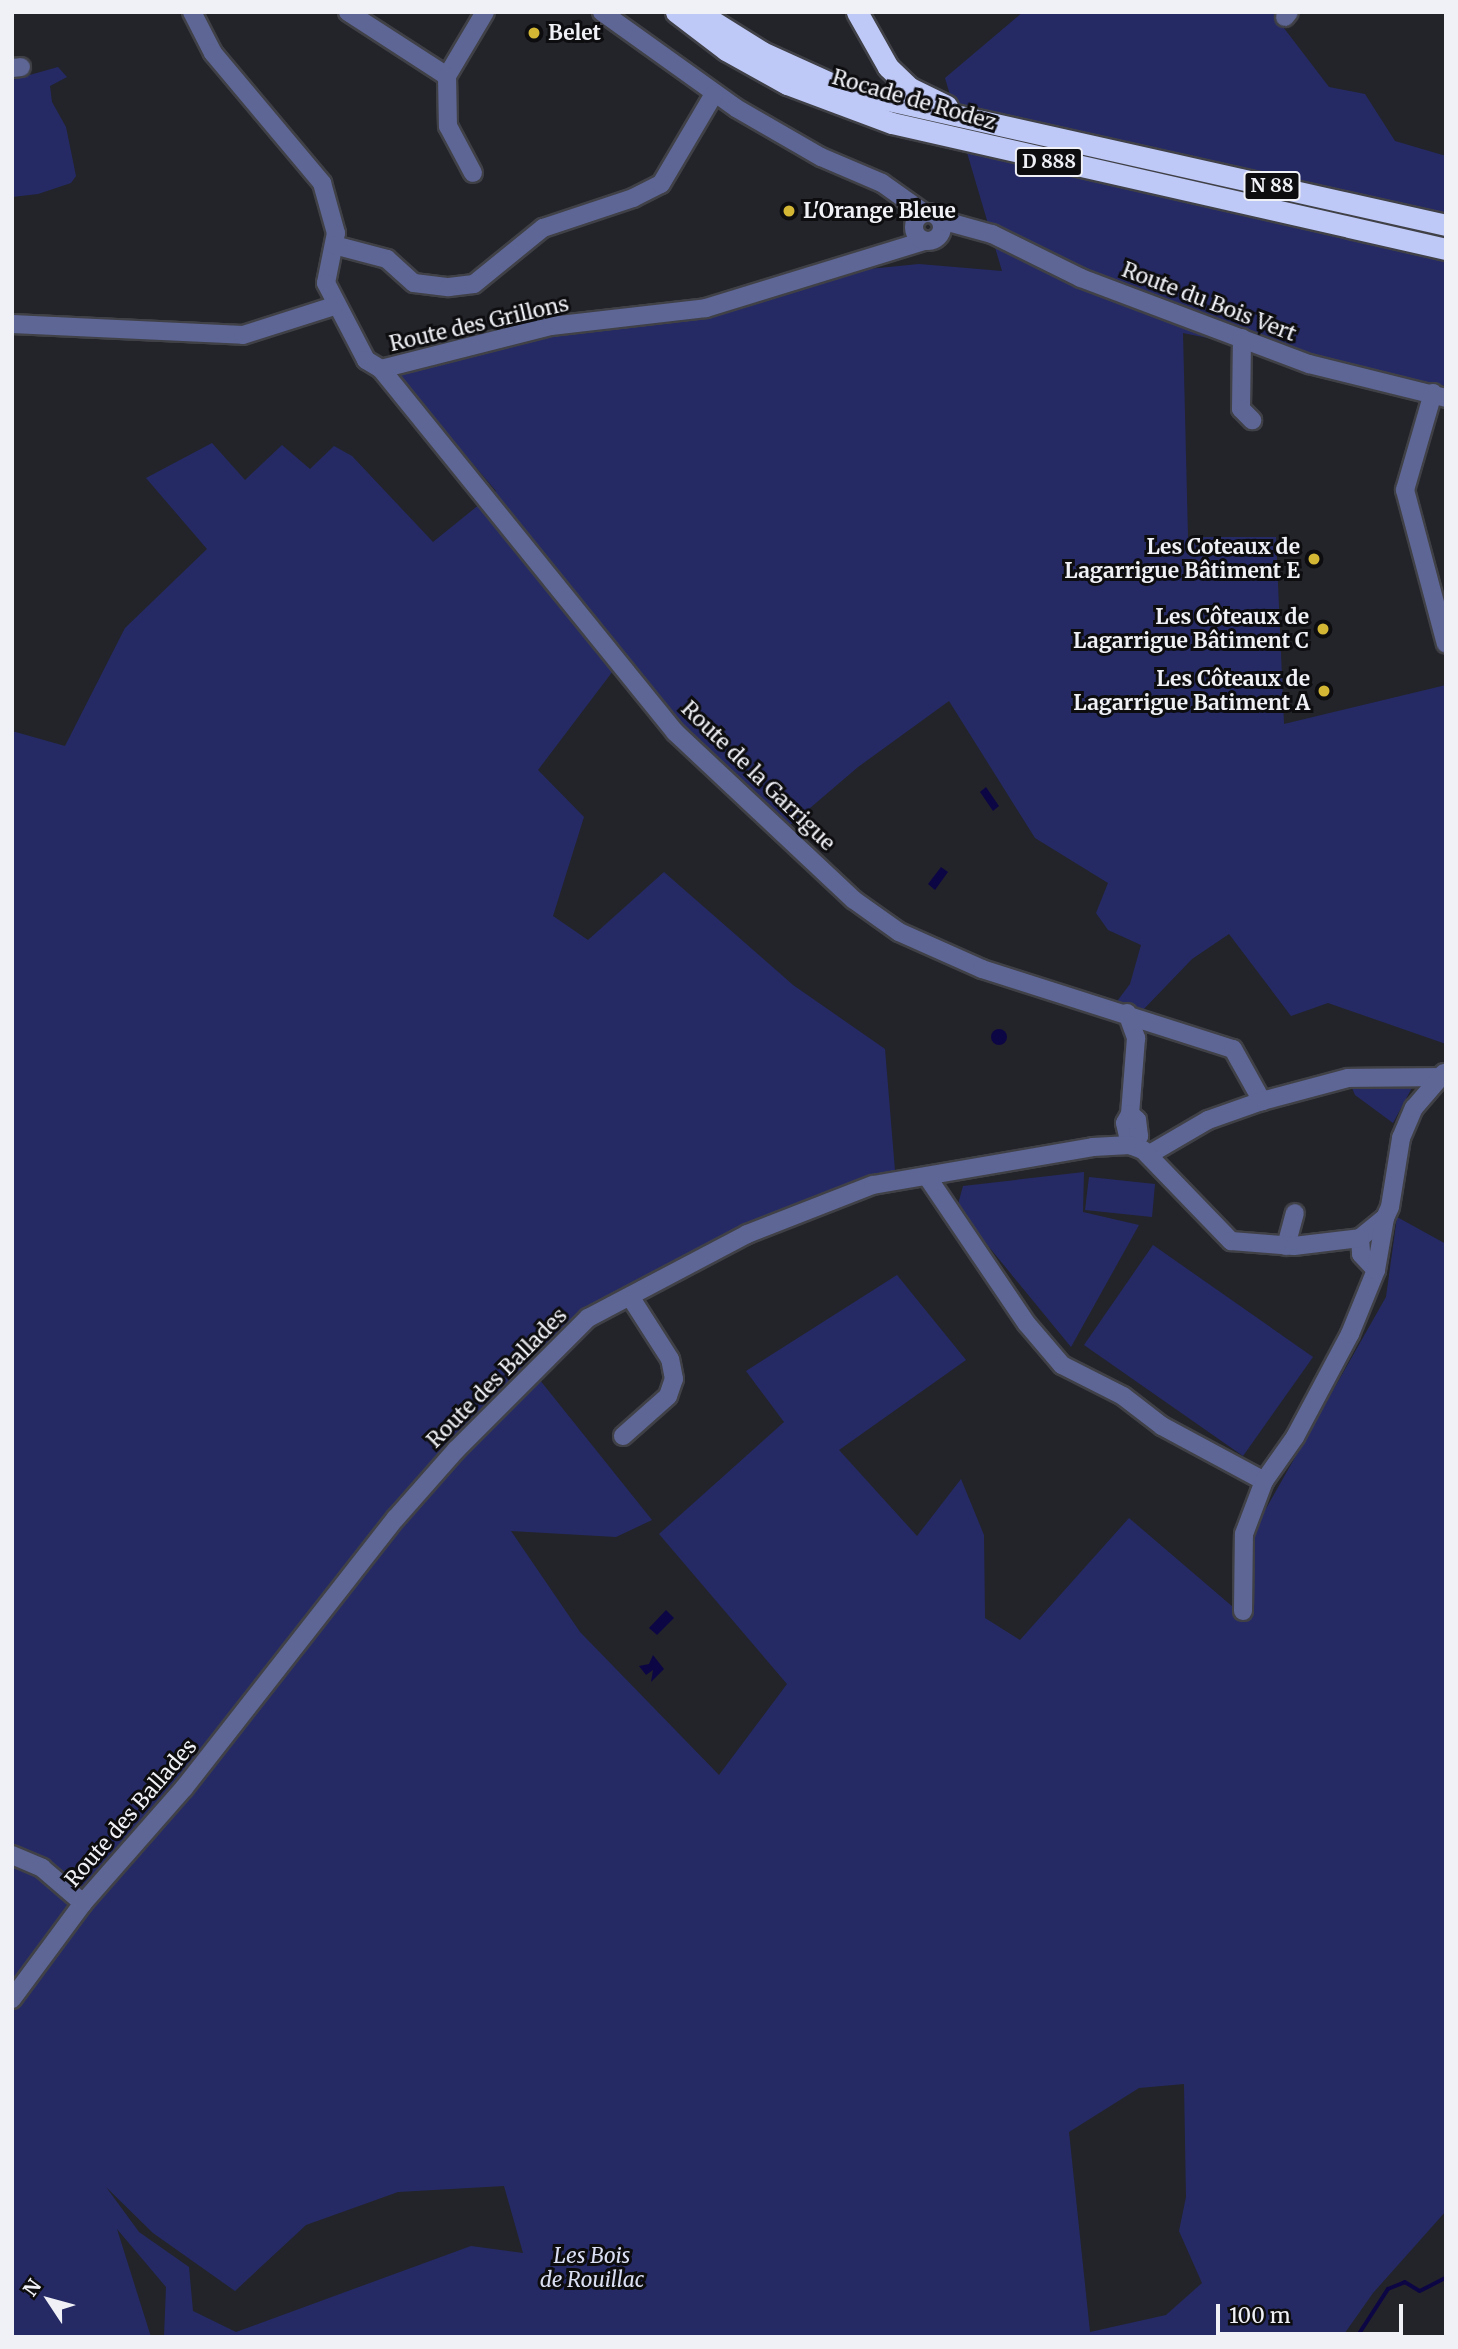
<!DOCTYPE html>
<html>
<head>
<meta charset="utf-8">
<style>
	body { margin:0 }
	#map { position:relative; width:1458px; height:2349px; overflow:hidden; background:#23242a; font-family:Merriweather,serif }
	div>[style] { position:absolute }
	.green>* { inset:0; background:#252a65 }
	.water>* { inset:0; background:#0d0644 }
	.round { border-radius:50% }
	.stream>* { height:3.5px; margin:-1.75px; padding:0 1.75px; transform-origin:1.75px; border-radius:1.75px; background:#0d0644 }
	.roads { filter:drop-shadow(2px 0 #404147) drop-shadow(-2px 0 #404147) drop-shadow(0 2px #404147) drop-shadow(0 -2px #404147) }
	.minor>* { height:18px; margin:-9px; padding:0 9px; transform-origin:9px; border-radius:9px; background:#5e6696 }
	.minor>.ring { margin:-9px; padding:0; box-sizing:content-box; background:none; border:18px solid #5e6696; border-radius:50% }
	.highway>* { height:21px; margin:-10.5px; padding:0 10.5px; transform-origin:10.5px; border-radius:10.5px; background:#bfc9f8 }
	.dots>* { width:19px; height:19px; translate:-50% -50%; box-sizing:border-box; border:4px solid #0d0d10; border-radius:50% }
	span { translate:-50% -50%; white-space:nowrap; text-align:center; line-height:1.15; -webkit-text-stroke:6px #0d0d10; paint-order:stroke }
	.shield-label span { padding:2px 5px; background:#0d0d10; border:2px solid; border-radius:5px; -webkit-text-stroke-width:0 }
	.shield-label { font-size:19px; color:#f0f1f6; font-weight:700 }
	.poi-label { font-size:21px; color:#f0f1f6; font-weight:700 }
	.left { translate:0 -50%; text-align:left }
	.right { translate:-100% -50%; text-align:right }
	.street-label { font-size:21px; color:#f0f1f6 }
	.park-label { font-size:21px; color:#dbdff3; font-style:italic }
	.frame { position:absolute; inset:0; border:14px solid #f0f1f6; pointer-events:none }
	.north { position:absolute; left:14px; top:2265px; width:70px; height:70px; -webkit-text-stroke:5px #0d0d10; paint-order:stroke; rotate:306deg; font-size:19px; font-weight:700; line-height:28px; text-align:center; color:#f0f1f6 }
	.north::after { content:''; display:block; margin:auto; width:24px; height:32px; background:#f0f1f6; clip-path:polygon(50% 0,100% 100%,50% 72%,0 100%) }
	.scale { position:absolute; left:1216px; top:2304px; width:187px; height:32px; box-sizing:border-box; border:4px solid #f0f1f6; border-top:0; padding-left:9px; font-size:21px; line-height:24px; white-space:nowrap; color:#f0f1f6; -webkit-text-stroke:5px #0d0d10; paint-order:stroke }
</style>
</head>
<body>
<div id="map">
	<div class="green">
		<i style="clip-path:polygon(evenodd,1023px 12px,1283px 12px,1277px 19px,1329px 87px,1365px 94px,1395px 141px,1446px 156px,1446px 386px,1183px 333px,1188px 537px,1276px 537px,1284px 724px,1446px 685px,1446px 1044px,1328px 1003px,1291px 1016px,1229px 934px,1192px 959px,1141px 1012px,1115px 1004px,1130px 984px,1141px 945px,1108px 930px,1096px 913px,1108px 883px,1035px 838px,949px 701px,858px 767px,789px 826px,677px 737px,616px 667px,538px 770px,584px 817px,553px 916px,588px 940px,664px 872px,793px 985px,885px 1049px,895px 1171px,773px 1214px,588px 1308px,531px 1369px,652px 1520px,616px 1537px,511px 1531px,580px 1632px,719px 1775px,787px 1684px,659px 1534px,784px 1422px,746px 1371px,897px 1275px,966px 1360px,839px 1450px,917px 1536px,961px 1479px,984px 1535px,985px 1618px,1020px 1640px,1129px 1518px,1240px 1613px,1255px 1528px,1386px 1297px,1397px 1217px,1446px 1244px,1446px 2211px,1373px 2293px,1342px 2337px,164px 2337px,166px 2287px,117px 2229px,151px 2337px,12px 2337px,12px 731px,65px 746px,125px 628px,207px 549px,146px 478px,212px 443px,245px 480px,282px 445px,310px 469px,334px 446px,352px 456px,433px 542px,496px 491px,398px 376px,558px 334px,739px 309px,839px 272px,919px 264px,1002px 271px,945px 78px,1023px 12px,1184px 2084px,1186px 2197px,1179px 2231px,1202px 2283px,1166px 2315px,1090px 2332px,1069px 2132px,1139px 2088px,1184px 2084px,1023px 12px,504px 2186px,523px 2253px,471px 2246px,236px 2332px,193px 2311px,189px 2267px,139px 2232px,106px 2187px,153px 2233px,235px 2291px,306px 2225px,398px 2192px,504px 2186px)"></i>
		<i style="clip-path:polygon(58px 67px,67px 77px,50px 86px,52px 102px,66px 127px,76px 176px,71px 183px,38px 194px,12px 197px,12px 80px)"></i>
		<i style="clip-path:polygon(1358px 1081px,1414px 1084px,1393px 1123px,1355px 1095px,1352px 1088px)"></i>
		<i style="clip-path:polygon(1084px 1172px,1083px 1212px,1139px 1225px,1071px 1347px,957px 1208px,963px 1186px)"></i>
		<i style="clip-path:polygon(1089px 1177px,1155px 1184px,1152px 1217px,1085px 1210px)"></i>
		<i style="clip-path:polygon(1153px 1245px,1313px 1357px,1243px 1456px,1084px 1345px)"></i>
	</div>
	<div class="water">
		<i style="clip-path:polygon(986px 787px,999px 806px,993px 811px,980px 792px)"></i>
		<i style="clip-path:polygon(941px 867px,948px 872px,935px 890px,928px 884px)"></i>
		<i class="round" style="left:991px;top:1029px;width:16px;height:16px"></i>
		<i style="clip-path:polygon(666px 1610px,674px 1618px,657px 1635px,649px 1628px)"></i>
		<i style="clip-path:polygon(653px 1655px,664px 1669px,651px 1682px,653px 1670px,646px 1675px,639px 1666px,649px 1664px)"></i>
	</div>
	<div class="stream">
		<i style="left:1357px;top:2337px;width:57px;rotate:-57.1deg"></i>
		<i style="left:1388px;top:2289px;width:18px;rotate:-22deg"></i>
		<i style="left:1405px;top:2282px;width:17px;rotate:31deg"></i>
		<i style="left:1420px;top:2291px;width:29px;rotate:-27deg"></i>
	</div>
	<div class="roads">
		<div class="minor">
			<i style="left:192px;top:12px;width:46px;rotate:62.9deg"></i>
			<i style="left:213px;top:53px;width:170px;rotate:50deg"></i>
			<i style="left:322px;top:183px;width:52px;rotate:74.4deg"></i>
			<i style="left:336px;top:233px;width:51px;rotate:101.3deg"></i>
			<i style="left:326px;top:283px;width:87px;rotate:62.5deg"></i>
			<i style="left:366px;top:360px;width:17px;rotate:31deg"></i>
			<i style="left:381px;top:369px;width:175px;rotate:-14.2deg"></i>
			<i style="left:551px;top:326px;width:156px;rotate:-6.6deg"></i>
			<i style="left:706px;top:308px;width:228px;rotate:-17.1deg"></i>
			<i style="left:348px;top:12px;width:118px;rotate:32.9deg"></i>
			<i style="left:447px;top:76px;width:74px;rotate:-59.3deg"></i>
			<i style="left:602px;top:12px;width:165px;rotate:35.6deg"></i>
			<i style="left:736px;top:108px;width:98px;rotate:30deg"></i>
			<i style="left:821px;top:157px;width:66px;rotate:23.1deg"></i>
			<i style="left:882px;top:183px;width:52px;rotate:35.5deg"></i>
			<i style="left:1285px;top:17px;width:6px;rotate:-51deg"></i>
			<i style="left:12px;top:68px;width:9px;rotate:-6deg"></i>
			<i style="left:447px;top:76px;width:50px;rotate:88.9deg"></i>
			<i style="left:448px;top:126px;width:53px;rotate:62deg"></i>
			<i class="ring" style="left:914px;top:213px;width:10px;height:10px"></i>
			<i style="left:941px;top:220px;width:53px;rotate:15.4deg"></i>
			<i style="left:992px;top:234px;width:99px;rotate:26.3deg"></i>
			<i style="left:1081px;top:278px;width:244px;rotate:20.7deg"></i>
			<i style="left:1309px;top:364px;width:141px;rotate:13.9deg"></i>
			<i style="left:334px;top:245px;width:55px;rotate:14.8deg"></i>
			<i style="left:387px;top:259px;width:36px;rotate:42deg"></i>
			<i style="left:414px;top:283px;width:35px;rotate:7deg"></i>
			<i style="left:449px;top:287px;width:25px;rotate:-7deg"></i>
			<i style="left:474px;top:284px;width:89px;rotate:-39.1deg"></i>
			<i style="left:543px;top:228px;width:95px;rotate:-18.4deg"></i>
			<i style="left:633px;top:198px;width:31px;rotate:-27deg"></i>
			<i style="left:661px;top:184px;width:104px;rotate:-59.5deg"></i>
			<i style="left:12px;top:324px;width:231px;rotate:2.7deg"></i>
			<i style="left:243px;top:335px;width:96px;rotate:-17.7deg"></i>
			<i style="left:1242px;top:338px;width:71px;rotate:90.8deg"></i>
			<i style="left:1241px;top:409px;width:16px;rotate:45deg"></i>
			<i style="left:381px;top:369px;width:467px;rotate:51deg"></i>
			<i style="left:675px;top:732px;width:245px;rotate:43.2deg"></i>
			<i style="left:854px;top:900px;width:55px;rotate:35.4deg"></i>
			<i style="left:899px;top:932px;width:91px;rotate:24deg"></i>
			<i style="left:982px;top:969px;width:263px;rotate:17.7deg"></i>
			<i style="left:1233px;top:1049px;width:60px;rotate:60.9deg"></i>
			<i style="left:1433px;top:393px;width:101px;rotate:106.1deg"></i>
			<i style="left:1405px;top:490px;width:159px;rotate:75.1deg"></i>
			<i style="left:1127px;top:1013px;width:27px;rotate:70deg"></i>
			<i style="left:1136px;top:1038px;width:76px;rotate:94.5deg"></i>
			<i style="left:1130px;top:1114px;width:10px;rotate:119deg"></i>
			<i style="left:1125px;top:1123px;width:23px;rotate:77deg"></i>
			<i style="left:1130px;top:1145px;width:13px;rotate:-45deg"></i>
			<i style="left:1139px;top:1136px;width:16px;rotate:-97deg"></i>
			<i style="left:1137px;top:1120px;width:9px;rotate:-139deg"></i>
			<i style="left:1148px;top:1155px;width:69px;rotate:-30.3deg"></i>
			<i style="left:1208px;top:1120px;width:57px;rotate:-19.4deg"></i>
			<i style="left:1262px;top:1101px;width:89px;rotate:-15deg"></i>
			<i style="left:1348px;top:1078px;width:91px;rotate:-0.6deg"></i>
			<i style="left:928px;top:1178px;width:176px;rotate:55.9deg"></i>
			<i style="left:1027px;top:1324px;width:54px;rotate:49.5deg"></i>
			<i style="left:1062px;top:1365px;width:68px;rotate:26.9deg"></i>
			<i style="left:1123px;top:1396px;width:49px;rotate:37.6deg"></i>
			<i style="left:1162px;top:1426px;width:116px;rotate:28.3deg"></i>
			<i style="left:1360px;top:1238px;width:32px;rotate:-39deg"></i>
			<i style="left:1385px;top:1218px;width:12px;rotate:-66deg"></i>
			<i style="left:1390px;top:1207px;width:70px;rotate:-80.9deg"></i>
			<i style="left:1401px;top:1138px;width:33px;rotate:-67deg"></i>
			<i style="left:1414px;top:1108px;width:46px;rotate:-49.4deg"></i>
			<i style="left:1360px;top:1238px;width:16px;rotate:86deg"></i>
			<i style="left:1361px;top:1254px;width:22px;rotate:47deg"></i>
			<i style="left:1286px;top:1246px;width:34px;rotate:-75deg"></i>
			<i style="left:623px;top:1436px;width:60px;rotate:-41.6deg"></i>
			<i style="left:668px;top:1396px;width:18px;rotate:-71deg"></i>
			<i style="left:674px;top:1379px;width:20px;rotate:-101deg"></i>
			<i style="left:670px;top:1359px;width:72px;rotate:-122.6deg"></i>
			<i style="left:1243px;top:1611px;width:77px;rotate:-89.3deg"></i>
			<i style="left:1244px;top:1534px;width:57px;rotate:-69.3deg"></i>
			<i style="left:1264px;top:1481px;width:54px;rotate:-54.8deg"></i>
			<i style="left:1295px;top:1437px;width:117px;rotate:-61.9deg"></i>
			<i style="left:1350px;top:1334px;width:69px;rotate:-67.9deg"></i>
			<i style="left:1376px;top:1270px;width:53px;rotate:-80.2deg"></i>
			<i style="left:12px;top:1855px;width:33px;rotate:23deg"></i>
			<i style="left:42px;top:1868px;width:54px;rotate:40.5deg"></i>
			<i style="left:12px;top:1999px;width:119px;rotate:-53.5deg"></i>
			<i style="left:83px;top:1903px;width:153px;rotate:-48.7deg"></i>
			<i style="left:184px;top:1788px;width:343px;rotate:-51.9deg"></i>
			<i style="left:396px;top:1518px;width:91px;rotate:-48.6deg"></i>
			<i style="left:456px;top:1450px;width:187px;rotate:-45deg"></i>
			<i style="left:588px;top:1318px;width:180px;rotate:-27.8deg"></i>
			<i style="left:747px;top:1234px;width:135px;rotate:-21.3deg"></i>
			<i style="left:873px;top:1185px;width:223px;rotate:-9.8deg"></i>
			<i style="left:1093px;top:1147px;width:37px;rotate:-3deg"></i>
			<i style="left:1130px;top:1145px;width:14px;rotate:21deg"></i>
			<i style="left:1143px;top:1150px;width:127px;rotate:46deg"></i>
			<i style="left:1231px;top:1241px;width:63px;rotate:4.5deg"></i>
			<i style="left:1294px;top:1246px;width:66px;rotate:-6.9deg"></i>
		</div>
		<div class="highway">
			<i style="left:676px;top:12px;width:63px;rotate:37.2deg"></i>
			<i style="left:726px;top:50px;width:70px;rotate:29.1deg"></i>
			<i style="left:787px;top:84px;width:112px;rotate:20.4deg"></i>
			<i style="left:892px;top:123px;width:568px;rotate:12.81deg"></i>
			<i style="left:698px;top:12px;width:75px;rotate:32deg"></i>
			<i style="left:762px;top:52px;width:94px;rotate:24.4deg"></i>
			<i style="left:848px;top:91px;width:613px;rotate:12.63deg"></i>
			<i style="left:857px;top:12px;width:63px;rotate:60.6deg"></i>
			<i style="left:888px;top:67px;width:30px;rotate:44deg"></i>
			<i style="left:910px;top:88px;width:41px;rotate:25.9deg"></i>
		</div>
	</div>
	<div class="dots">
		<i style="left:534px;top:33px;background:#d4b635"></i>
		<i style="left:789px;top:211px;background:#d4b635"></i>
		<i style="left:1314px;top:559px;background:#d4b635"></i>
		<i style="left:1323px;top:629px;background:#d4b635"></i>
		<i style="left:1324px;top:691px;background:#d4b635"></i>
	</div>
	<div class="shield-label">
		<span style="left:1049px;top:162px">D 888</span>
		<span style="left:1272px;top:186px">N 88</span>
	</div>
	<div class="poi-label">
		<span class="left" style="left:548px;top:33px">Belet</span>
		<span class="left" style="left:803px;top:211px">L'Orange Bleue</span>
		<span class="right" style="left:1300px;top:559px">Les Coteaux de<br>Lagarrigue Bâtiment E</span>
		<span class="right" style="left:1309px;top:629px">Les Côteaux de<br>Lagarrigue Bâtiment C</span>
		<span class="right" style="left:1310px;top:691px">Les Côteaux de<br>Lagarrigue Batiment A</span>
	</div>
	<div class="street-label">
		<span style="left:914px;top:100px;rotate:16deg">Rocade de Rodez</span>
		<span style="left:1209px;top:302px;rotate:21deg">Route du Bois Vert</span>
		<span style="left:479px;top:324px;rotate:-13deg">Route des Grillons</span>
		<span style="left:758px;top:776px;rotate:44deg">Route de la Garrigue</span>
		<span style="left:497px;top:1378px;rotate:-45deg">Route des Ballades</span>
		<span style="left:131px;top:1813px;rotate:-49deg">Route des Ballades</span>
	</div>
	<div class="park-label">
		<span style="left:592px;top:2268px">Les Bois<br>de Rouillac</span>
	</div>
	<div class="frame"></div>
	<div class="north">N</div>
	<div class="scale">100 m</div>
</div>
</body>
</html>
